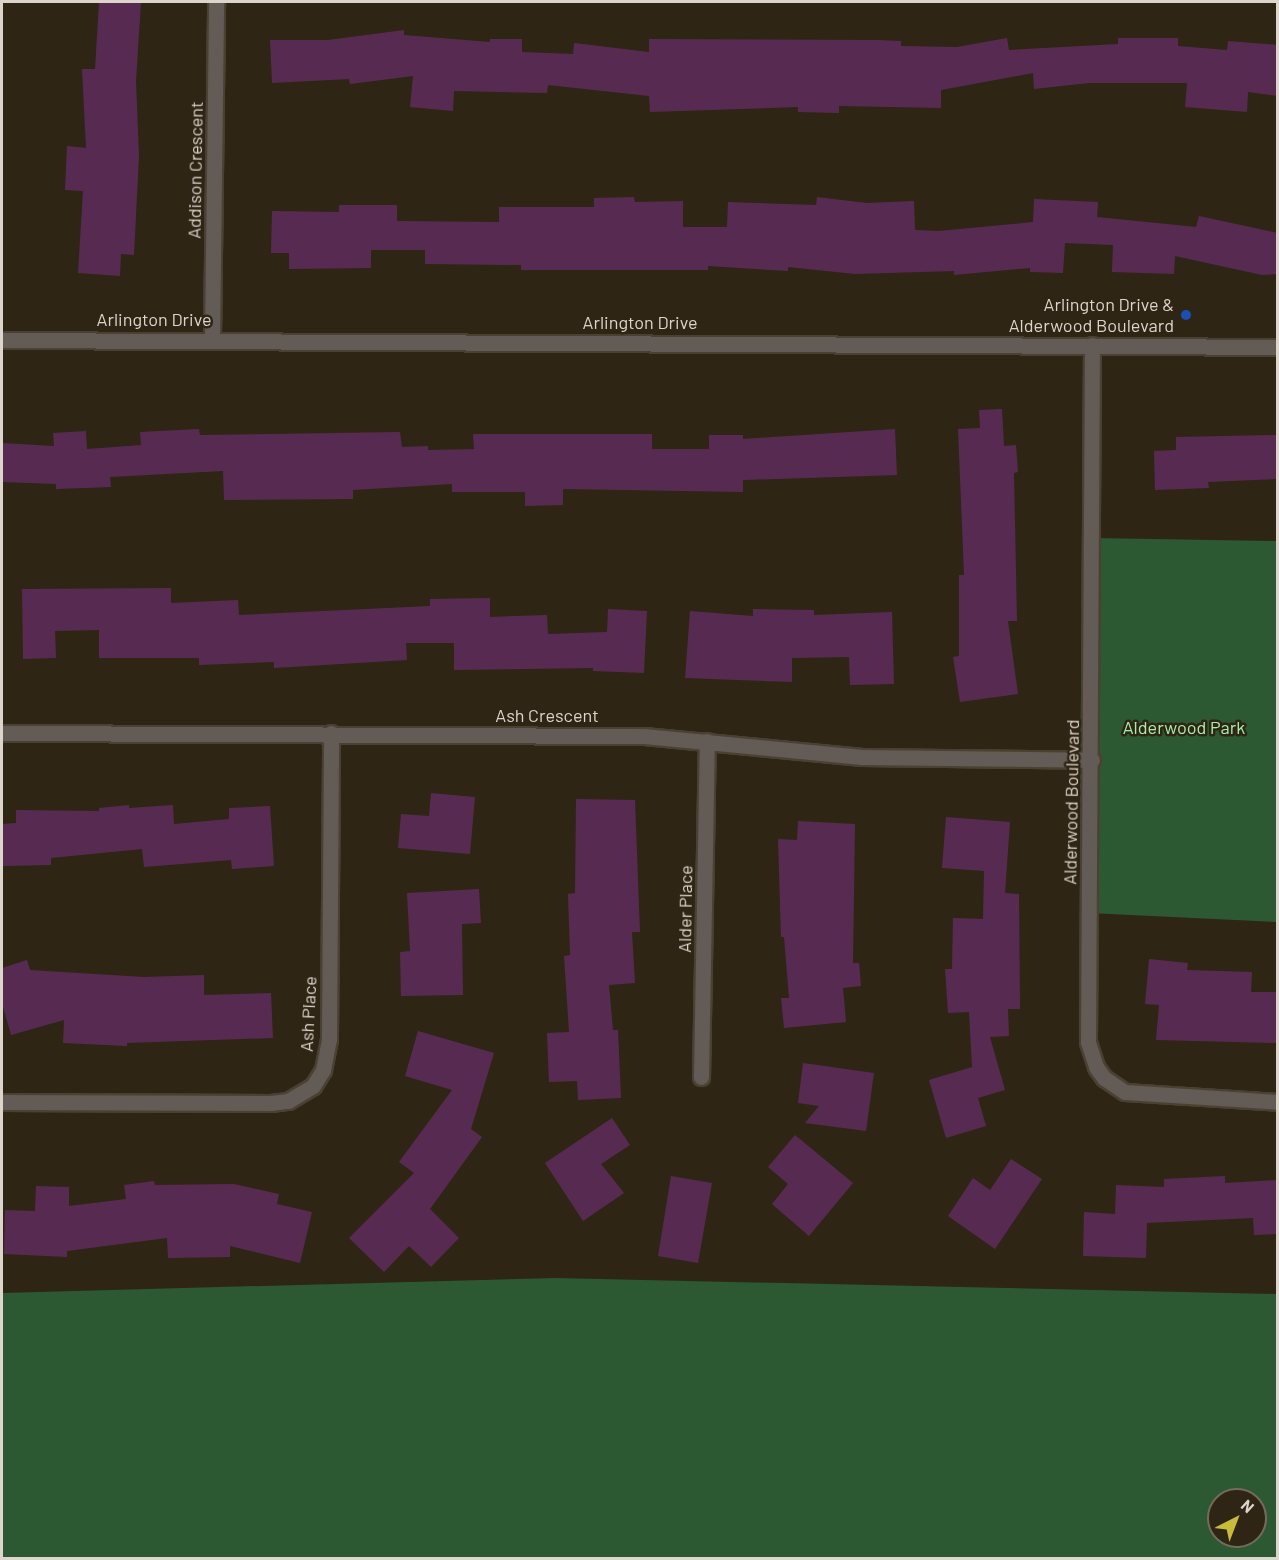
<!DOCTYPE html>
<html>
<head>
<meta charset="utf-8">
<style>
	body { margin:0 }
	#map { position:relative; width:1279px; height:1560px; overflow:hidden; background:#2f2515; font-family:Barlow,sans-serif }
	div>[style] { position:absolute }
	.green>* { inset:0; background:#2c5932 }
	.building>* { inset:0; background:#572b51 }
	.roads { filter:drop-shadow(2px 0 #4b4132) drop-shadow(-2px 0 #4b4132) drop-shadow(0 2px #4b4132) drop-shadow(0 -2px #4b4132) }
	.minor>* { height:15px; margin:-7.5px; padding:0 7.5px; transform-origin:7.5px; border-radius:7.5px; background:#635b55 }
	.dots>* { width:16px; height:16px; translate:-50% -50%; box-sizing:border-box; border:3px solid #2f2515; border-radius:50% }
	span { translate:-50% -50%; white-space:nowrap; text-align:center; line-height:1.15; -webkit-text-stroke:5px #2f2515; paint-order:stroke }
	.street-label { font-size:18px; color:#dcd5cb }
	.poi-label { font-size:18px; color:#dcd5cb }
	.right { translate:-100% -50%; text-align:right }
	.park-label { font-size:18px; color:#a6efad }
	.frame { position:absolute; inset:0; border:3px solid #dcd5cb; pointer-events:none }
	.north { position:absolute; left:1207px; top:1488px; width:60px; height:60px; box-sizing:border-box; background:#2f2515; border:2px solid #746b5e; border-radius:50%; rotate:42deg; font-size:16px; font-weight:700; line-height:24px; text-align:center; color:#dcd5cb }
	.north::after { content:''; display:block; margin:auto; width:21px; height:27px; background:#c8bb3b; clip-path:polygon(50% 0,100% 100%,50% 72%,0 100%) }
</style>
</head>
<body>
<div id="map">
	<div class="green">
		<i style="clip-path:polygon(1093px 538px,1277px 541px,1277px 922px,1089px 913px)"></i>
		<i style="clip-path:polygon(evenodd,555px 1278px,1277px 1294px,1277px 1558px,2px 1558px,2px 1293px,555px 1278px,1219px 1500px,1255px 1500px,1255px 1536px,1219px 1536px,1219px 1500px)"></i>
	</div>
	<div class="building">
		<i style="clip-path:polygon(99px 2px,141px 2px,136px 81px,139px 156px,134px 255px,121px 254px,120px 276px,78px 273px,83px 191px,65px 190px,67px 146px,86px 148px,82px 69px,95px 69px)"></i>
		<i style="clip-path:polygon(404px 30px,404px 35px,490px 42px,490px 39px,522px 39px,522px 52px,573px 54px,574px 43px,649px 52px,649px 39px,878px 40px,901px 41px,901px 46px,957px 47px,1007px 38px,1009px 50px,1118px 44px,1118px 38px,1178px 38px,1178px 46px,1227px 50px,1228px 41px,1278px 45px,1278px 96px,1248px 92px,1247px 112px,1185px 107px,1187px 83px,1089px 83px,1034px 89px,1033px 73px,941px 90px,941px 108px,839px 106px,839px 113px,798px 112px,798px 107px,650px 112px,649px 96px,548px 85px,547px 93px,454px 91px,453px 111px,410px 107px,413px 76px,350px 84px,349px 79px,272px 83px,270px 40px,328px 40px)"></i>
		<i style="clip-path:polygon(634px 197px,635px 202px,683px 201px,683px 227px,727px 227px,728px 202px,816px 205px,817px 197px,867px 203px,914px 201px,915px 230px,939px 231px,1033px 222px,1034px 199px,1098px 202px,1097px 217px,1196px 227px,1199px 216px,1278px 233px,1278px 274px,1262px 275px,1175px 256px,1174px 274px,1112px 272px,1113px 245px,1065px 243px,1063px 273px,1030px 272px,1030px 268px,954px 275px,954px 271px,855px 274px,788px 267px,788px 271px,708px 266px,708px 270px,521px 270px,521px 265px,425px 264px,425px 250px,371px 250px,371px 268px,289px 269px,289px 253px,271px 253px,272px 211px,339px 212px,339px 205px,397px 205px,397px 221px,499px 222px,499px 207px,594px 207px,594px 198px)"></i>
		<i style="clip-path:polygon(1002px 409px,1004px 446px,1016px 445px,1018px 472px,1014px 473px,1017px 621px,1008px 621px,1018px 694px,960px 702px,953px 657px,959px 656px,959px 575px,964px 575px,958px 429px,980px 428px,979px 410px)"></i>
		<i style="clip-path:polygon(199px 429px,200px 435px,400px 432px,402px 447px,428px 446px,428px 450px,474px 449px,473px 434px,652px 434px,652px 449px,709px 449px,709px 435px,743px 435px,743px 439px,895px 429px,897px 475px,743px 480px,743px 492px,563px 489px,563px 505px,525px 506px,525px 492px,452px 492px,452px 484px,353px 490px,353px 499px,224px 500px,223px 471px,110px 477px,111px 487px,56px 489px,56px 484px,2px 482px,2px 443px,54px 446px,53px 433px,86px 431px,87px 449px,141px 445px,140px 432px)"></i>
		<i style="clip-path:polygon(1278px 435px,1278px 479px,1208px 482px,1209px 488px,1155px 490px,1154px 451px,1176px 450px,1176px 437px)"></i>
		<i style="clip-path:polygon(171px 588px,171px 603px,238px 600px,239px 615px,430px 606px,430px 599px,490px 598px,490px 617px,547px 615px,548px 634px,607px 632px,608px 609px,647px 611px,644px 673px,593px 671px,593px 668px,454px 670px,454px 643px,406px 643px,407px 660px,274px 668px,274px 662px,199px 665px,199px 658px,99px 658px,99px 630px,55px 631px,56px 658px,23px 659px,22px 589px)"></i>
		<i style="clip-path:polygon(753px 609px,814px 610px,814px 615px,892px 612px,894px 684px,850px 685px,849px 657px,792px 658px,792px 682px,685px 678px,690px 611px,753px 616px)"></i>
		<i style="clip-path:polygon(431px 793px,475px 797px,470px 854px,398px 848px,401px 814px,429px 816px)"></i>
		<i style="clip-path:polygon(576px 799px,635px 800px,640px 932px,632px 932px,635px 983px,609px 985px,613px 1030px,618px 1030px,621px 1098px,578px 1100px,577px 1081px,549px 1082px,547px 1033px,569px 1032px,564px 956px,570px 955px,568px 894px,575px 893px)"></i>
		<i style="clip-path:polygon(129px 805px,129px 808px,173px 805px,174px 824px,229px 819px,229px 808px,270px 806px,274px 866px,232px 869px,231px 860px,144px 867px,142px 849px,51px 858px,51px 865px,2px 866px,2px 824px,16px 823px,16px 810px,99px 811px,99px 808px)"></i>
		<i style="clip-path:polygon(946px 817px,1010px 822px,1005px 893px,1019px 894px,1020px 1009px,1008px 1009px,1009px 1036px,990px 1037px,1005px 1090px,978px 1098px,986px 1126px,946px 1138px,929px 1080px,972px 1067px,969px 1012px,948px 1013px,945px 969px,952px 969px,953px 918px,983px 919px,984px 871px,942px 868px)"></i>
		<i style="clip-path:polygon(798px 821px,855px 824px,853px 963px,859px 963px,861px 986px,843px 988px,846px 1022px,784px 1028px,781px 998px,789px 998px,784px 937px,781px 937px,778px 839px,797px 840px)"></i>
		<i style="clip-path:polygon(479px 889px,481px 923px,462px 924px,463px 995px,401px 996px,400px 952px,410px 951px,407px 893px)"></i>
		<i style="clip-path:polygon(1149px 959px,1188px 963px,1187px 970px,1252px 972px,1251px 992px,1277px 992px,1276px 1043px,1156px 1040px,1159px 1005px,1145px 1004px)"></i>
		<i style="clip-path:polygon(27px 960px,30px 970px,144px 977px,204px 975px,204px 995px,271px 993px,273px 1038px,127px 1043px,127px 1046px,63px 1043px,64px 1020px,11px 1035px,2px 1003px,2px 968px)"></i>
		<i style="clip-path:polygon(418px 1031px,494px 1053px,471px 1129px,482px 1137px,430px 1209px,459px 1238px,431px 1267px,409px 1246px,384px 1272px,349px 1238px,414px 1173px,399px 1162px,452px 1090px,405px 1076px)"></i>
		<i style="clip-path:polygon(803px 1063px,874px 1073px,866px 1131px,805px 1123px,819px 1106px,798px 1103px)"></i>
		<i style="clip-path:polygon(612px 1118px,630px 1145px,601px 1164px,624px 1193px,583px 1221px,545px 1163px)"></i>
		<i style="clip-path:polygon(795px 1135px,853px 1183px,809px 1236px,772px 1204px,788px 1184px,768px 1167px)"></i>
		<i style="clip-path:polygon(1011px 1159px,1042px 1179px,995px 1249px,948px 1216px,973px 1178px,990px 1190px)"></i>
		<i style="clip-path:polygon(671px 1176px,712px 1183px,698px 1263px,658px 1256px)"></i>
		<i style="clip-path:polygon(1225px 1176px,1225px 1183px,1278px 1180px,1278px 1234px,1254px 1235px,1253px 1218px,1147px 1223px,1146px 1258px,1083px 1256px,1084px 1212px,1115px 1214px,1116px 1185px,1164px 1187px,1164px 1179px)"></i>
		<i style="clip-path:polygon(154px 1181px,155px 1185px,234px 1184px,279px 1194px,277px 1204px,312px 1212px,300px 1263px,230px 1246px,230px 1257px,168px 1258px,167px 1238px,67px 1251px,67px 1257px,4px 1254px,5px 1210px,35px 1211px,36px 1186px,69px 1187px,69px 1206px,126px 1199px,124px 1185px)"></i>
	</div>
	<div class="roads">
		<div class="minor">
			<i style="left:212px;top:339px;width:337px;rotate:-89.3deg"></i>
			<i style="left:2px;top:340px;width:1276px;rotate:0.31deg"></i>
			<i style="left:1092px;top:345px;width:697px;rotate:90.33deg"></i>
			<i style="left:1088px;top:1042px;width:26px;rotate:72deg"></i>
			<i style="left:1096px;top:1067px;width:14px;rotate:54deg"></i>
			<i style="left:1104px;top:1078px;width:25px;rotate:34deg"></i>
			<i style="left:1125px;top:1092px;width:153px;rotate:3.7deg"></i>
			<i style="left:2px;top:733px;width:642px;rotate:0.27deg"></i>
			<i style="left:644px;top:736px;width:219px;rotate:5.5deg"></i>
			<i style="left:862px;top:757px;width:230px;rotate:0.7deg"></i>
			<i style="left:701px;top:1077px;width:336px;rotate:-89deg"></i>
			<i style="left:2px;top:1102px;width:269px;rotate:0.2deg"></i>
			<i style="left:271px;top:1103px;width:17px;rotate:-7deg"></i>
			<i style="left:288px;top:1101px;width:29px;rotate:-31deg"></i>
			<i style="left:313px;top:1086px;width:19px;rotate:-58deg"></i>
			<i style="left:323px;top:1070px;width:32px;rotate:-79deg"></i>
			<i style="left:329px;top:1039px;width:306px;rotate:-89.6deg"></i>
		</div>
	</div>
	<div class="dots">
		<i style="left:1186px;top:315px;background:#1a4fb4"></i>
	</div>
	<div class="street-label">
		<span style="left:195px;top:170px;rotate:-89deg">Addison Crescent</span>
		<span style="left:154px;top:319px">Arlington Drive</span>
		<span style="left:640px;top:322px">Arlington Drive</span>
		<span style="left:547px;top:715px">Ash Crescent</span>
		<span style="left:1071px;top:802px;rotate:-89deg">Alderwood Boulevard</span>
		<span style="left:685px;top:909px;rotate:-89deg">Alder Place</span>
		<span style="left:308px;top:1014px;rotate:-87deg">Ash Place</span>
	</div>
	<div class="poi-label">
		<span class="right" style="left:1174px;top:315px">Arlington Drive &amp;<br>Alderwood Boulevard</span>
	</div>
	<div class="park-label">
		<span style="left:1184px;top:727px">Alderwood Park</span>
	</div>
	<div class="frame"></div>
	<div class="north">N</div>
</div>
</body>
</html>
